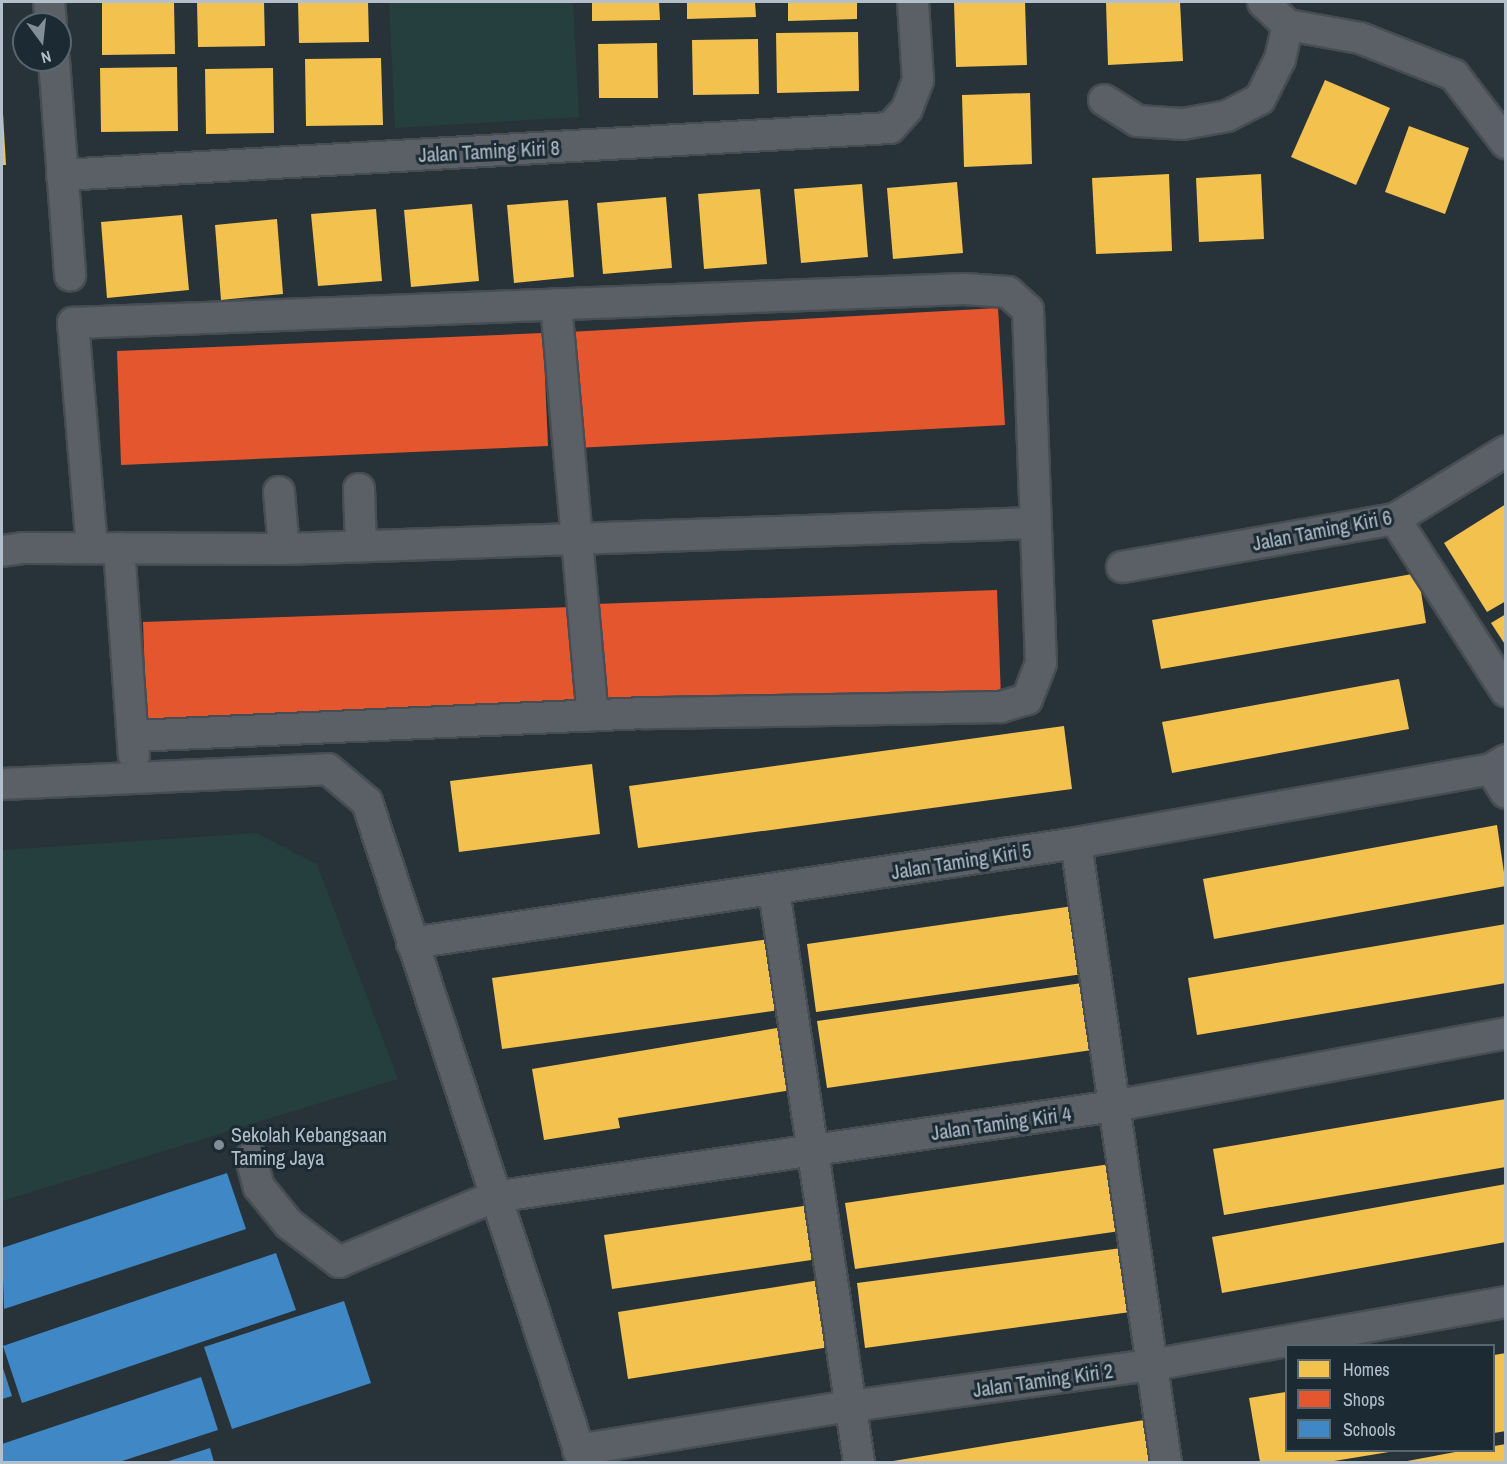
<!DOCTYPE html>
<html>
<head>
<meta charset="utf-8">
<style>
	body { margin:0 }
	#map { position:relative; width:1507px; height:1464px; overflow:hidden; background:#283239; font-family:"Archivo Narrow",sans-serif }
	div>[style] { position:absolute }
	.green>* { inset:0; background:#253e3e }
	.homes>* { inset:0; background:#f2c14e }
	.shops>* { inset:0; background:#e4572e }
	.schools>* { inset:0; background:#3f88c5 }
	.roads { filter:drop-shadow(2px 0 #474e53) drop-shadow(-2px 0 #474e53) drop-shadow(0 2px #474e53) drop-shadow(0 -2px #474e53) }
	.minor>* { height:30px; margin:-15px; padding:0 15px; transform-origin:15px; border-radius:15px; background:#5a6066 }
	.dots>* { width:16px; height:16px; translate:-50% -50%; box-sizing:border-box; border:3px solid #1c2a34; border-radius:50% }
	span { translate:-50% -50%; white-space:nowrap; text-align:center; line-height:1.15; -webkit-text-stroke:6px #1c2a34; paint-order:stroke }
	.street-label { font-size:20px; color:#b3bfca }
	.poi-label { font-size:20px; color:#b3bfca }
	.left { translate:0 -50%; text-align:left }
	.frame { position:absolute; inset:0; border:3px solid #b3bfca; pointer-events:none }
	.legend { position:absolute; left:1285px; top:1344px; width:210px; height:108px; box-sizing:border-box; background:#1c2a34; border:2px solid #586670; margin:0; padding:8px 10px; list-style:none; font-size:18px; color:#b3bfca }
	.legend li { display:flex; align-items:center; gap:12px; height:30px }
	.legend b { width:30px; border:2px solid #586670 }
	.north { position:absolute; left:12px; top:12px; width:60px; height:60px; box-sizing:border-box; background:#1c2a34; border:2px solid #586670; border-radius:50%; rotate:165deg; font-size:16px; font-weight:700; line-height:24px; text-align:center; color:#b3bfca }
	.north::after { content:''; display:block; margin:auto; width:21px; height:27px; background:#828e97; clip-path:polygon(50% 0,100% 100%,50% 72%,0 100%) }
</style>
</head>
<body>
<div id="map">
	<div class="green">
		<i style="clip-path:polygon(389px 2px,573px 2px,579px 117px,395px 128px)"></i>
		<i style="clip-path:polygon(256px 833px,317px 864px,398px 1079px,2px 1201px,2px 850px)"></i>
	</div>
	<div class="homes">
		<i style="clip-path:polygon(102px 2px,174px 2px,175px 54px,102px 55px)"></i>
		<i style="clip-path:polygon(197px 2px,264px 2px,265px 46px,198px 47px)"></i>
		<i style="clip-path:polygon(298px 2px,368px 2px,369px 42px,299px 43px)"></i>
		<i style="clip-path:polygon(592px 2px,659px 2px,660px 20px,592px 21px)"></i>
		<i style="clip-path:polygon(687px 2px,755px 2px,756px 17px,687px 19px)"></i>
		<i style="clip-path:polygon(788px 2px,857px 2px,857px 19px,788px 21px)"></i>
		<i style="clip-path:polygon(954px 2px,1025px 2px,1027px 65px,956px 67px)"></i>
		<i style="clip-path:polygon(1180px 2px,1183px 61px,1108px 65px,1106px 3px)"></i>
		<i style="clip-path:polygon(858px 32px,859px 91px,777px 93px,776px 33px)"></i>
		<i style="clip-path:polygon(758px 39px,759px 94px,693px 95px,692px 40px)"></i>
		<i style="clip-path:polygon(657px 43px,658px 98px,599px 98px,598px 44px)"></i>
		<i style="clip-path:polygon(381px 58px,383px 125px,306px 126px,305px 59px)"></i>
		<i style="clip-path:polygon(177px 67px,178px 131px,101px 132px,100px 68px)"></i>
		<i style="clip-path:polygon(273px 68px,274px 133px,206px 134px,205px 69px)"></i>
		<i style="clip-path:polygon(1325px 80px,1390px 108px,1356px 185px,1291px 157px)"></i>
		<i style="clip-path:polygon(1030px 93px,1032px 164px,964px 167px,962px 95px)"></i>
		<i style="clip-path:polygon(2px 97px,6px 165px,2px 165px)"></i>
		<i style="clip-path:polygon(1409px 126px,1469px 148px,1445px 214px,1385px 192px)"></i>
		<i style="clip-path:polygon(1169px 174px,1172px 251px,1096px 254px,1092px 178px)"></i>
		<i style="clip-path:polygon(1261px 174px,1264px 239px,1199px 242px,1196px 178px)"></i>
		<i style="clip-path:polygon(957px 182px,963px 253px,893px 259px,887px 188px)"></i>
		<i style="clip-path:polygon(862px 184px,868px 257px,801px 263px,794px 189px)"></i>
		<i style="clip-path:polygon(760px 189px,767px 264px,704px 269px,698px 194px)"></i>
		<i style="clip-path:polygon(666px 197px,672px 268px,603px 274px,597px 203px)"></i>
		<i style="clip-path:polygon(568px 200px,574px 277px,514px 283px,507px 205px)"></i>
		<i style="clip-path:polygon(472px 204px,479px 281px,411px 287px,404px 210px)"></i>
		<i style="clip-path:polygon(376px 209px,382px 281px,318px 286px,311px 214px)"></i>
		<i style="clip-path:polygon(182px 215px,189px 290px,107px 298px,101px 222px)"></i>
		<i style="clip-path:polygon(277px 219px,283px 294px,221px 300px,215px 225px)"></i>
		<i style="clip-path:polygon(1506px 504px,1506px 601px,1487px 612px,1444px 543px)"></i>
		<i style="clip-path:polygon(1418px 573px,1426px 623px,1161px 669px,1152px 620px)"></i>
		<i style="clip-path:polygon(1506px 614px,1506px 646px,1491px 623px)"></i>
		<i style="clip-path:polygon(1399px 679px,1409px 729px,1172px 773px,1162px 722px)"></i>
		<i style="clip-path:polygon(1064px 726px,1072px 789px,638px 848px,629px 786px)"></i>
		<i style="clip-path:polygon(592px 764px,600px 834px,459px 852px,450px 781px)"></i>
		<i style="clip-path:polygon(1497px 825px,1506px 886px,1214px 939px,1203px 879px)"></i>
		<i style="clip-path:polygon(1080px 905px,1090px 973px,816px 1012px,807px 944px)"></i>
		<i style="clip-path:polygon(1506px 924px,1506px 983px,1197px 1035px,1188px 978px)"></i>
		<i style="clip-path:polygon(777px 938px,787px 1009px,502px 1049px,492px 978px)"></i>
		<i style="clip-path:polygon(1089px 982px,1099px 1049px,827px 1088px,817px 1021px)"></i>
		<i style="clip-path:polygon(789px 1026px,798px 1089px,618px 1118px,620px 1128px,544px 1140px,532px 1069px)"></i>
		<i style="clip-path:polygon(1506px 1099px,1506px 1167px,1224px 1215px,1213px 1149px)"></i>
		<i style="clip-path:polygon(1117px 1163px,1127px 1230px,855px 1269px,845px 1203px)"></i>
		<i style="clip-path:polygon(1506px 1184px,1506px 1242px,1222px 1293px,1212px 1237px)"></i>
		<i style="clip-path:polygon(817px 1204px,825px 1258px,612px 1289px,604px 1235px)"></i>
		<i style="clip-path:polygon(1129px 1247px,1138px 1311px,865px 1348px,857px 1283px)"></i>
		<i style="clip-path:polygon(826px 1279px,836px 1346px,628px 1379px,618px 1312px)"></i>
		<i style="clip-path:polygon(1506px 1353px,1506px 1431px,1494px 1433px,1494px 1355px)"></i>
		<i style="clip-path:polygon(1286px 1392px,1286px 1450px,1389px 1452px,1328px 1462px,1260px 1462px,1249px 1398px)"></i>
		<i style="clip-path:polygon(1150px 1419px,1158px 1462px,893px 1462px,893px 1461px)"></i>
		<i style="clip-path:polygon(1506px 1444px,1506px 1462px,1402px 1462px,1466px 1450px,1494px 1450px,1494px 1446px)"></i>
	</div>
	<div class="shops">
		<i style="clip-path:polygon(998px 308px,1005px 425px,576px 448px,569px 332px)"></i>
		<i style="clip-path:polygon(543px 333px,548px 446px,121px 465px,117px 351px)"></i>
		<i style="clip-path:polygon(997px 590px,1001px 698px,599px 713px,595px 604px)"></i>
		<i style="clip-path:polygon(572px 607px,576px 715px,147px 731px,143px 622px)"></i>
	</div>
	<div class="schools">
		<i style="clip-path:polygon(227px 1173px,246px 1229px,4px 1309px,2px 1248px)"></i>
		<i style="clip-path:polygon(276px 1253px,296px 1310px,22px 1403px,3px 1346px)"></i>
		<i style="clip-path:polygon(344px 1301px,371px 1383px,232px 1429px,204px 1347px)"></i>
		<i style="clip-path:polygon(2px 1365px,12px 1396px,2px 1399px)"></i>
		<i style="clip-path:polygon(201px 1377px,218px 1430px,119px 1462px,2px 1462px,2px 1444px)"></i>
		<i style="clip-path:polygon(210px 1448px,214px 1462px,166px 1462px)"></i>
	</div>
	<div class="roads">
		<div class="minor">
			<i style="left:49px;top:2px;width:22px;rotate:85deg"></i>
			<i style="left:1263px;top:2px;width:34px;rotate:43deg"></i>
			<i style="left:1288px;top:25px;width:73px;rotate:10.2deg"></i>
			<i style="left:1360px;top:38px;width:101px;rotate:21.5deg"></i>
			<i style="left:1454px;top:75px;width:86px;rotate:52.6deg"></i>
			<i style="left:54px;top:60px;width:216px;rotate:85.7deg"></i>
			<i style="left:1104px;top:100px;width:39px;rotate:32deg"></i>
			<i style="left:1137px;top:121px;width:46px;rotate:3.7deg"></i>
			<i style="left:1183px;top:124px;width:45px;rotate:-10.3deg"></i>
			<i style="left:1227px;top:116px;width:37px;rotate:-27deg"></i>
			<i style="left:1260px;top:99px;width:45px;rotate:-63.4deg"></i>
			<i style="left:1280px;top:59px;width:35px;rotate:-77deg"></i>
			<i style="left:62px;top:175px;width:829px;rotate:-3.25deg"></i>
			<i style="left:890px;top:128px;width:25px;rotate:-48deg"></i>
			<i style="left:907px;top:109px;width:31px;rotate:-69deg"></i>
			<i style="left:918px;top:80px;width:78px;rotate:-93.7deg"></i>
			<i style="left:556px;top:304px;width:413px;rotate:84.9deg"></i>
			<i style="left:359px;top:489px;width:57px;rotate:88deg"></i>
			<i style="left:279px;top:492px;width:57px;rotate:85deg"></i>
			<i style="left:1395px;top:519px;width:205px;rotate:57.2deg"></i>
			<i style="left:92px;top:548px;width:226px;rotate:-94.8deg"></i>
			<i style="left:73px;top:323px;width:892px;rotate:-2.19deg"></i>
			<i style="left:964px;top:289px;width:44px;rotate:3.9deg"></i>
			<i style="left:1008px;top:292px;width:27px;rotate:42deg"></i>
			<i style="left:1028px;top:310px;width:353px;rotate:87.9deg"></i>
			<i style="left:1041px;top:663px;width:39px;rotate:111deg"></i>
			<i style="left:1027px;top:699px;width:28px;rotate:163deg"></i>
			<i style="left:1000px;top:707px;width:355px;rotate:179deg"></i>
			<i style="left:645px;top:713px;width:513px;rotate:177.43deg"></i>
			<i style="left:119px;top:548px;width:208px;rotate:85.9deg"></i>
			<i style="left:2px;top:551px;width:22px;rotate:-8deg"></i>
			<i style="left:24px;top:548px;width:260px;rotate:0.2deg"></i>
			<i style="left:284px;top:549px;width:752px;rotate:-1.98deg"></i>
			<i style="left:1122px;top:567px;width:277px;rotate:-10deg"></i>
			<i style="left:1395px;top:519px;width:130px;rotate:-31.5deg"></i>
			<i style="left:1491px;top:769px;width:28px;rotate:58deg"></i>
			<i style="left:2px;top:784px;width:326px;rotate:-2.6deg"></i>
			<i style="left:328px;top:769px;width:51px;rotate:40.2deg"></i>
			<i style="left:367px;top:802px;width:694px;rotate:71.88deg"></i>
			<i style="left:1076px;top:843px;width:626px;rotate:81.73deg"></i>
			<i style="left:774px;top:890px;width:578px;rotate:81.55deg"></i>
			<i style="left:412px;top:943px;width:671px;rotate:-8.56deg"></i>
			<i style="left:1076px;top:843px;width:422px;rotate:-10.1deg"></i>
			<i style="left:1491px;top:769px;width:17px;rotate:-31deg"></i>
			<i style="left:251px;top:1158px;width:30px;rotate:75deg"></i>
			<i style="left:259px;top:1187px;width:48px;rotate:51deg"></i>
			<i style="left:289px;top:1224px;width:63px;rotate:37.2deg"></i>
			<i style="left:339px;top:1262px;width:168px;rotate:-22.8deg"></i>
			<i style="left:494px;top:1197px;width:627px;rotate:-8.35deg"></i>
			<i style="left:1114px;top:1106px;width:399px;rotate:-10.5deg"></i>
			<i style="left:578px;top:1450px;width:277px;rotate:-9.2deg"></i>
			<i style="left:851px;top:1406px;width:304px;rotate:-7.8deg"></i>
			<i style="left:1152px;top:1365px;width:360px;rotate:-10.1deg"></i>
		</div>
	</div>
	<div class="dots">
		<i style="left:219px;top:1145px;background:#828e97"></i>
	</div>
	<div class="street-label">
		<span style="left:489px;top:151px;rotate:-3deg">Jalan Taming Kiri 8</span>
		<span style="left:1322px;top:530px;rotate:-11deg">Jalan Taming Kiri 6</span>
		<span style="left:961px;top:861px;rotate:-9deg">Jalan Taming Kiri 5</span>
		<span style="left:1001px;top:1123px;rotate:-8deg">Jalan Taming Kiri 4</span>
		<span style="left:1043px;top:1380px;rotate:-8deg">Jalan Taming Kiri 2</span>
	</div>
	<div class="poi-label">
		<span class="left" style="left:231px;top:1146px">Sekolah Kebangsaan<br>Taming Jaya</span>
	</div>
	<div class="frame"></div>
	<ul class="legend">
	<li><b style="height:16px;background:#f2c14e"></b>Homes</li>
	<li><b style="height:16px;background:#e4572e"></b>Shops</li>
	<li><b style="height:16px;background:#3f88c5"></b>Schools</li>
	</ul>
	<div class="north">N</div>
</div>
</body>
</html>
